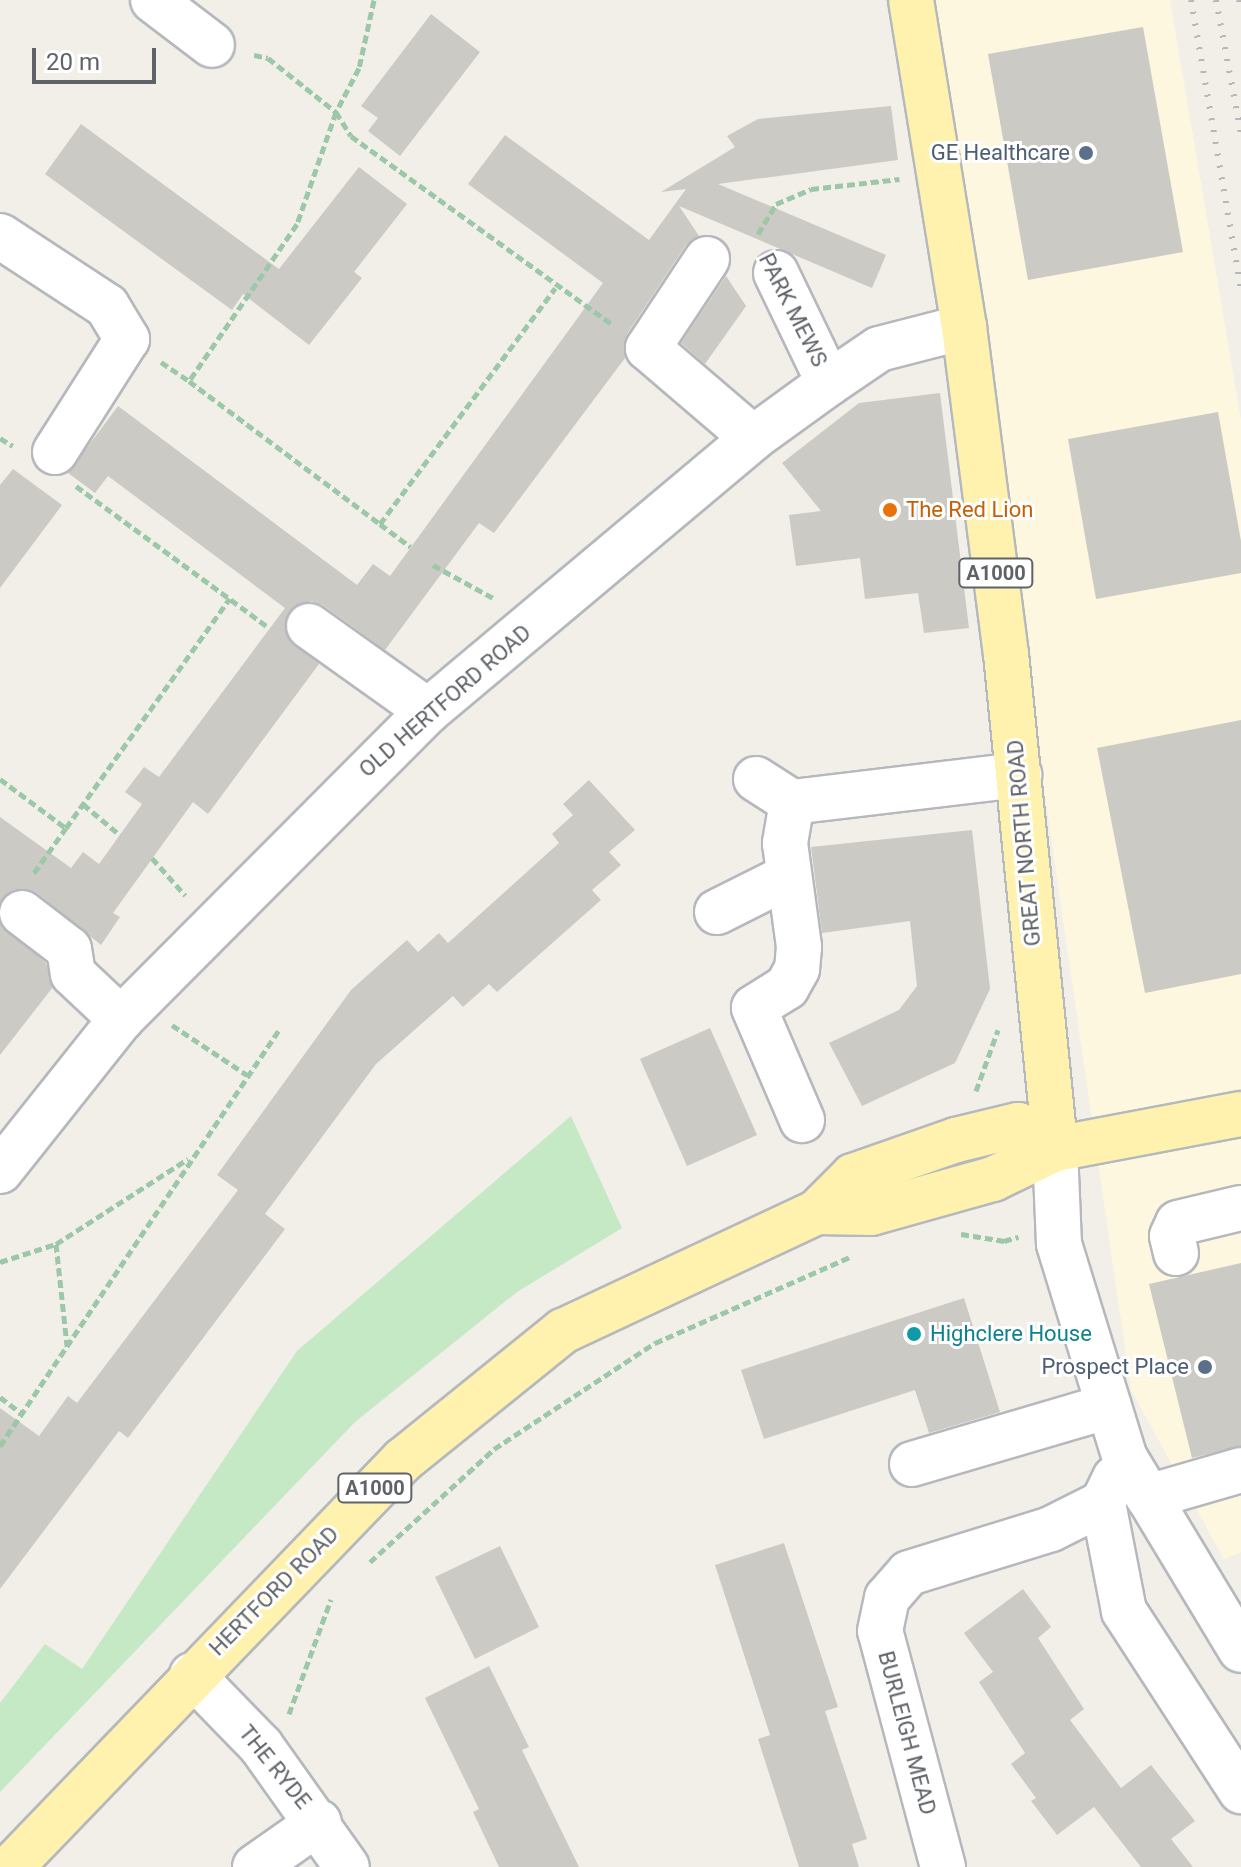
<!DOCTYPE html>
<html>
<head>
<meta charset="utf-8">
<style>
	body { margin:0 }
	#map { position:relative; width:1241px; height:1867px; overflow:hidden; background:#f1efe8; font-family:Roboto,sans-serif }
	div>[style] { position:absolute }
	.commercial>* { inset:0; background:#fef7e0 }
	.green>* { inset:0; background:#c5e8c5 }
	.building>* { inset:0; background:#cccac5 }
	.path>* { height:5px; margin-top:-2.5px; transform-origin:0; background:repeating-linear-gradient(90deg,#9cc7a9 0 8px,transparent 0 12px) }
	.roads { filter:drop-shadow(2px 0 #b5b8bc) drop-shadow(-2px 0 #b5b8bc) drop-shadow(0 2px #b5b8bc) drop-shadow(0 -2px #b5b8bc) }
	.minor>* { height:44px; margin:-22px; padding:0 22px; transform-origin:22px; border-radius:22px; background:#fff }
	.major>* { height:44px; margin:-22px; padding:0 22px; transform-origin:22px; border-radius:22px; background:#fff2af }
	.rail>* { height:6px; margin-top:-3px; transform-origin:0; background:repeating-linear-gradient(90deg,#b6b7b8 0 2px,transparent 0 12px) }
	.dots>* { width:22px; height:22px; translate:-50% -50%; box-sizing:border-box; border:4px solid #fff; border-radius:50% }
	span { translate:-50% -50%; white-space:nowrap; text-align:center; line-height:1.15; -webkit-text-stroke:6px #fff; paint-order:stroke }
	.shield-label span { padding:2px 6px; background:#fff; border:2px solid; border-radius:6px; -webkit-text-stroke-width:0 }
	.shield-label { font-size:20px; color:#5f6368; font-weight:700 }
	.service-label { font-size:22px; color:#4e5e75 }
	.right { translate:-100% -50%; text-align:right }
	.street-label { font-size:22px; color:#5f6368 }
	.food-label { font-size:22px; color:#c56008 }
	.left { translate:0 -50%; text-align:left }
	.culture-label { font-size:22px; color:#0d838f }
	.scale { position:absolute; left:32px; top:48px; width:124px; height:36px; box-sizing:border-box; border:4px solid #5f6368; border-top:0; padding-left:10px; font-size:24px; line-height:28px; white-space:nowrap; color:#5f6368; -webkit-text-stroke:6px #fff; paint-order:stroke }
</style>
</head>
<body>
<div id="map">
	<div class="commercial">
		<i style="clip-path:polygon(930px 0,1170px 0,1241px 420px,1241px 1552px,1224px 1559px,1131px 1390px)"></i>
	</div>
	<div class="green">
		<i style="clip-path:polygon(571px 1116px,622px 1228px,517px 1292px,355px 1422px,0 1792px,0 1703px,45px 1644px,82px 1669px,297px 1351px)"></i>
	</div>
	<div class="building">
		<i style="clip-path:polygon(431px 14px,480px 52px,400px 156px,368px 131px,378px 118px,361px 106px)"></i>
		<i style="clip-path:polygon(1143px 27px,1183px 252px,1028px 280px,988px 54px)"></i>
		<i style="clip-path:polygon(891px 106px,898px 160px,718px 184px,886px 255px,872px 288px,679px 206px,699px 236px,686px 245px,627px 334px,625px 358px,494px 533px,479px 523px,385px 650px,323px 605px,311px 601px,289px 611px,287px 637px,319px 664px,208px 814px,193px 802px,113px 913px,120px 917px,101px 945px,37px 893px,13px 890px,0 903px,0 817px,71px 868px,83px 852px,99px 864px,142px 804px,125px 792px,144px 767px,159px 777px,285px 608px,108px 476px,95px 493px,68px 473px,118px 406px,357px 585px,373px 564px,390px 576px,603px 283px,468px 184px,505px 135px,649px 240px,686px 189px,661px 192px,735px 147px,727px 136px,758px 119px)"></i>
		<i style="clip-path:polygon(81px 124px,279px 269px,359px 167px,407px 204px,354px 272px,362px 278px,309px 345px,243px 294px,232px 310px,45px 174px)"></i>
		<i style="clip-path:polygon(726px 276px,746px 306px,705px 364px,681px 343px)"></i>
		<i style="clip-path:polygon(940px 393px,969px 628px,924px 633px,918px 593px,865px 599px,860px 558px,796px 566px,789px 515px,821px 511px,782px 463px,859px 403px)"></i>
		<i style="clip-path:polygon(1218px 412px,1241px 541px,1241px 573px,1096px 599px,1068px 439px)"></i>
		<i style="clip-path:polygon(13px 469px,62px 505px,0 588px,0 485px)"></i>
		<i style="clip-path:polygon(1241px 720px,1241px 974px,1145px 993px,1097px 748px)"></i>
		<i style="clip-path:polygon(589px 780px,635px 830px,609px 852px,621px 865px,592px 890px,601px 900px,497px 992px,489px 984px,463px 1007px,453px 996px,376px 1064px,265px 1214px,285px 1229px,128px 1438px,119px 1431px,0 1589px,0 1408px,39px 1436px,68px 1396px,77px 1403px,238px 1190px,217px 1175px,351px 990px,407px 940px,418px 952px,439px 933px,448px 943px,559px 843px,552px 834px,573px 815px,563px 804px)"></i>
		<i style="clip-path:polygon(972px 830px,990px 989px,955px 1063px,862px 1106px,829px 1043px,899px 1010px,917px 986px,910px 921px,822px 933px,811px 847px)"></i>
		<i style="clip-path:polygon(0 924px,46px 963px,53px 987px,0 1055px)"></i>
		<i style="clip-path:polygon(710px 1028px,757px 1135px,687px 1166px,640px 1059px)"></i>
		<i style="clip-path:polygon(1241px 1263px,1241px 1446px,1192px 1458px,1149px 1284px)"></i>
		<i style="clip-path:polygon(964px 1298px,1000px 1412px,929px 1433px,915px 1390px,764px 1439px,741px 1370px)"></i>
		<i style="clip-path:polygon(784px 1543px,838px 1707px,825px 1711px,867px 1839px,852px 1844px,859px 1867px,799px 1867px,758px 1739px,770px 1735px,715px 1565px)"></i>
		<i style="clip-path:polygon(500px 1546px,539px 1627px,475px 1659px,435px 1577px)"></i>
		<i style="clip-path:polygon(1023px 1589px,1051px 1627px,1038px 1638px,1084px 1709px,1070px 1720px,1121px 1788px,1151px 1765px,1195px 1821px,1171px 1839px,1193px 1867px,1141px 1867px,1094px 1807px,1057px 1835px,1031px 1801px,1036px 1798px,1011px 1764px,1025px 1753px,979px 1682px,993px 1672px,964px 1633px)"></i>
		<i style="clip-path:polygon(489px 1666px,529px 1747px,522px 1750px,579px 1867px,499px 1867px,473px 1812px,479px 1809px,425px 1698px)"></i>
	</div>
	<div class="path">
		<i style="left:374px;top:0;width:70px;rotate:102.4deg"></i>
		<i style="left:359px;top:68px;width:50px;rotate:117.6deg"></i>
		<i style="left:336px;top:112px;width:119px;rotate:109.2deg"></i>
		<i style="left:297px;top:224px;width:191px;rotate:124.5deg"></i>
		<i style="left:189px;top:381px;width:239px;rotate:36.8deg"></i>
		<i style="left:380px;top:524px;width:294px;rotate:-53.4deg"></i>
		<i style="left:254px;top:55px;width:14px;rotate:12deg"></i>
		<i style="left:268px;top:58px;width:87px;rotate:38.5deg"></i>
		<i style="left:336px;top:112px;width:28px;rotate:58deg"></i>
		<i style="left:351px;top:136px;width:324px;rotate:35.8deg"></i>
		<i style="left:758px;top:234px;width:35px;rotate:-59deg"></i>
		<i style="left:776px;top:204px;width:38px;rotate:-23deg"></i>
		<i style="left:811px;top:189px;width:89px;rotate:-6.5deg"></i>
		<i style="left:161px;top:362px;width:34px;rotate:34deg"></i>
		<i style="left:0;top:438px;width:15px;rotate:32deg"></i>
		<i style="left:76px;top:486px;width:238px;rotate:36.3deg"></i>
		<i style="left:380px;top:524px;width:38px;rotate:37deg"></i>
		<i style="left:433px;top:565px;width:71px;rotate:28.7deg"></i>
		<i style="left:0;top:779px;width:82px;rotate:36.6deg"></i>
		<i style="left:66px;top:828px;width:282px;rotate:-54.5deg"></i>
		<i style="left:83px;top:804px;width:48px;rotate:40deg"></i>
		<i style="left:152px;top:858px;width:50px;rotate:48.3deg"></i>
		<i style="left:34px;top:873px;width:55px;rotate:-54.6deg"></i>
		<i style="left:172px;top:1025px;width:90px;rotate:33.7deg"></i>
		<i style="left:976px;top:1091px;width:65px;rotate:-70.2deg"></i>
		<i style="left:961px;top:1234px;width:44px;rotate:9.2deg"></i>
		<i style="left:1004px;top:1241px;width:15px;rotate:-16deg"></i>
		<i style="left:56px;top:1244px;width:103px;rotate:83.8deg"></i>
		<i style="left:0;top:1262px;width:59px;rotate:-17.8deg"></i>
		<i style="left:56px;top:1244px;width:157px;rotate:-32.8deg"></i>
		<i style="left:0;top:1397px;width:26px;rotate:37deg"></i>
		<i style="left:0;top:1446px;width:501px;rotate:-56.15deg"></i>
		<i style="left:370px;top:1562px;width:168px;rotate:-42.3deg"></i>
		<i style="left:494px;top:1449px;width:193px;rotate:-33.4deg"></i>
		<i style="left:655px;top:1343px;width:213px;rotate:-23.8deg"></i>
		<i style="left:289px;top:1714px;width:122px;rotate:-69.9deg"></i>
	</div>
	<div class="roads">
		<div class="minor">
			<i style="left:153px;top:0;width:74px;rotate:37.3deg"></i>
			<i style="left:0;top:236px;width:128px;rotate:33.2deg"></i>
			<i style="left:107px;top:306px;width:39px;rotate:59deg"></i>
			<i style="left:127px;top:339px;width:134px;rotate:122.5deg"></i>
			<i style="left:707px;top:259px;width:107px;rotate:123.5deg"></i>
			<i style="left:648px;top:348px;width:138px;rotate:40.6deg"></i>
			<i style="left:776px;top:273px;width:122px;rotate:64.3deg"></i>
			<i style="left:309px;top:626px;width:146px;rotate:35.5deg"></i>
			<i style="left:756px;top:779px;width:43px;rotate:32.6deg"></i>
			<i style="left:792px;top:802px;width:229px;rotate:-6.8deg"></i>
			<i style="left:792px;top:802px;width:42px;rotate:99.7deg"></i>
			<i style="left:785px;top:843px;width:105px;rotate:82.3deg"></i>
			<i style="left:799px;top:947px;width:22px;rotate:95deg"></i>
			<i style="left:797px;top:969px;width:21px;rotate:119deg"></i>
			<i style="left:787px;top:987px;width:39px;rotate:148deg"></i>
			<i style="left:754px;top:1008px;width:122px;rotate:66.8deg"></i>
			<i style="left:717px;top:912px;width:80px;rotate:-26.6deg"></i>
			<i style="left:22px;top:913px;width:59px;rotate:37.5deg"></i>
			<i style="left:69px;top:949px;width:25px;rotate:81deg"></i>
			<i style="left:73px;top:974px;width:66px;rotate:43.2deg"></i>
			<i style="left:1055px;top:1149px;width:95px;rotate:87.6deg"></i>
			<i style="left:1059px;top:1244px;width:224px;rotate:72.9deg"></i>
			<i style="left:1125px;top:1458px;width:224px;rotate:58.9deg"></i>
			<i style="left:0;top:1171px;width:194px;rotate:-51.5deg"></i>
			<i style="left:121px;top:1019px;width:435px;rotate:-45.1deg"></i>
			<i style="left:428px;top:711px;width:424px;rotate:-40deg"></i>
			<i style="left:753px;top:438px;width:94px;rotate:-35.9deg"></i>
			<i style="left:829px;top:383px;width:60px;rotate:-34.2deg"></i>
			<i style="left:879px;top:349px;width:88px;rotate:-14.5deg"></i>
			<i style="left:1176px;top:1253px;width:17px;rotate:-103deg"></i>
			<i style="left:1172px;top:1236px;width:14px;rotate:-65deg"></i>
			<i style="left:1178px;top:1223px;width:65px;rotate:-13.4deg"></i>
			<i style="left:912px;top:1464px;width:205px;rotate:-16.4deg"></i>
			<i style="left:1115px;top:1478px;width:28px;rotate:116deg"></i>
			<i style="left:1103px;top:1503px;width:110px;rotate:79deg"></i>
			<i style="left:1124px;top:1611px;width:215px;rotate:57deg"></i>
			<i style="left:1148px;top:1497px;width:97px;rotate:-16.2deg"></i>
			<i style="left:192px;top:1675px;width:99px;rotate:45.8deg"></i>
			<i style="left:261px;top:1746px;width:148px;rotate:54.6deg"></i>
			<i style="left:255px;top:1867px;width:78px;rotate:-35.1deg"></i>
			<i style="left:943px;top:1867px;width:244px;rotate:-104.9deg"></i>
			<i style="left:880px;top:1631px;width:34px;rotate:-78deg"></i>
			<i style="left:887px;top:1598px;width:33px;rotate:-49deg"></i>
			<i style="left:909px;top:1573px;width:149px;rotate:-17.2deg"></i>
			<i style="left:1051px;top:1529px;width:58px;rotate:-26.6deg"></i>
		</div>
		<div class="major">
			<i style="left:911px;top:0;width:331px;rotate:80.8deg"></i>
			<i style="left:964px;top:327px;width:330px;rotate:82.7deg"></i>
			<i style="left:1006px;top:654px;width:497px;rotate:84.3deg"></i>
			<i style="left:817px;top:1212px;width:54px;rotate:1.1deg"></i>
			<i style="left:871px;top:1213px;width:127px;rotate:-15.6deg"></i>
			<i style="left:993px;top:1179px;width:69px;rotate:-25.8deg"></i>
			<i style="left:1055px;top:1149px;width:189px;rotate:-10.7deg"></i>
			<i style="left:11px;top:1867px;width:565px;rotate:-46.08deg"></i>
			<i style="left:403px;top:1460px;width:206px;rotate:-38.9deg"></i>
			<i style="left:563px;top:1331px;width:280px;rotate:-25.1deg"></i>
			<i style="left:817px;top:1212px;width:51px;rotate:-45deg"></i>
			<i style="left:853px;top:1176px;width:109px;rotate:-19.3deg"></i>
			<i style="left:956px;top:1140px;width:64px;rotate:-13.6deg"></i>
			<i style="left:1018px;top:1125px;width:44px;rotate:33deg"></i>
		</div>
	</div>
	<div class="rail">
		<i style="left:1191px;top:0;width:292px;rotate:80.2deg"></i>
		<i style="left:1216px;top:0;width:135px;rotate:79.4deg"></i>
		<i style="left:1239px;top:0;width:11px;rotate:80deg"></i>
	</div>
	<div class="dots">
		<i style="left:1086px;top:153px;background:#5c6f8a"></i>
		<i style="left:890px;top:510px;background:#e8710a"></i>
		<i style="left:914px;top:1334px;background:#0f9aa8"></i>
		<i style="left:1205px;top:1367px;background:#5c6f8a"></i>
	</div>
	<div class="shield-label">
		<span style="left:996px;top:573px">A1000</span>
		<span style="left:375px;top:1488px">A1000</span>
	</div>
	<div class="service-label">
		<span class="right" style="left:1070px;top:153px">GE Healthcare</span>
		<span class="right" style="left:1189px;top:1367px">Prospect Place</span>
	</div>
	<div class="street-label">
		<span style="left:793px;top:310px;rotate:63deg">PARK MEWS</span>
		<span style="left:445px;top:701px;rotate:-41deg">OLD HERTFORD ROAD</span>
		<span style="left:1024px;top:843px;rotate:-95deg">GREAT NORTH ROAD</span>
		<span style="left:274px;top:1591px;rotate:-45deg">HERTFORD ROAD</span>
		<span style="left:907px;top:1733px;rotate:75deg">BURLEIGH MEAD</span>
		<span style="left:275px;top:1767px;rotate:51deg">THE RYDE</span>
	</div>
	<div class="food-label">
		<span class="left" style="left:906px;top:510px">The Red Lion</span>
	</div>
	<div class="culture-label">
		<span class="left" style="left:930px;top:1334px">Highclere House</span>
	</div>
	<div class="scale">20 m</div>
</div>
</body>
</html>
